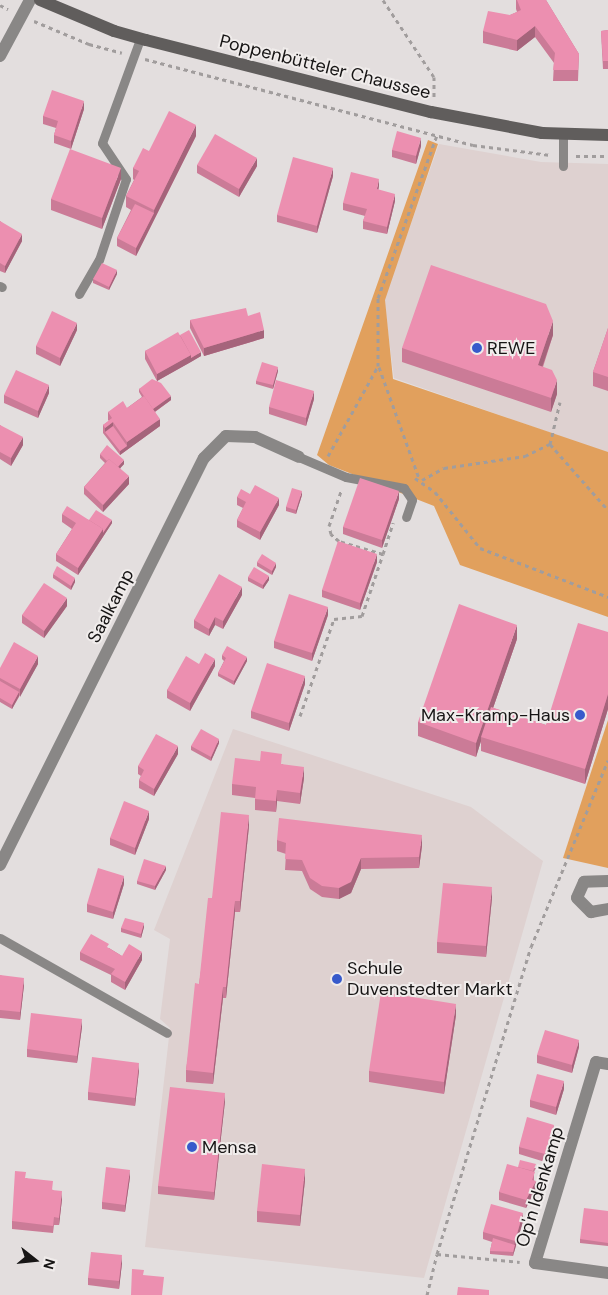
<!DOCTYPE html>
<html>
<head>
<meta charset="utf-8">
<style>
	body { margin:0 }
	#map { position:relative; width:608px; height:1295px; overflow:hidden; background:#e3dede; font-family:"DM Sans",sans-serif }
	div>[style] { position:absolute }
	.built>* { inset:0; background:#ded1d0 }
	.green>* { inset:0; background:#e1a05d }
	.path>* { height:3px; margin-top:-1.5px; transform-origin:0; background:repeating-linear-gradient(90deg,#a19d9d 0 4px,transparent 0 8px) }
	.service>* { height:9px; margin:-4.5px; padding:0 4.5px; transform-origin:4.5px; border-radius:4.5px; background:#898786 }
	.minor>* { height:12px; margin:-6px; padding:0 6px; transform-origin:6px; border-radius:6px; background:#898786 }
	.secondary>* { height:12px; margin:-6px; padding:0 6px; transform-origin:6px; border-radius:6px; background:#605d5c }
	.wall>* { inset:0; background:#cb7b97 }
	.shaded-wall>* { inset:0; background:#a5647b }
	.building>* { inset:0; background:#ec8fb0 }
	.dots>* { width:14px; height:14px; translate:-50% -50%; box-sizing:border-box; border:2px solid #f0eceb; border-radius:50% }
	span { translate:-50% -50%; white-space:nowrap; text-align:center; line-height:1.15; -webkit-text-stroke:4px #f0eceb; paint-order:stroke }
	.street-label { font-size:18px; color:#171515 }
	.poi-label { font-size:18px; color:#171515 }
	.left { translate:0 -50%; text-align:left }
	.right { translate:-100% -50%; text-align:right }
	.north { position:absolute; left:10px; top:1235px; width:50px; height:50px; -webkit-text-stroke:4px #f0eceb; paint-order:stroke; rotate:106deg; font-size:14px; font-weight:700; line-height:20px; text-align:center; color:#171515 }
	.north::after { content:''; display:block; margin:auto; width:18px; height:22px; background:#171515; clip-path:polygon(50% 0,100% 100%,50% 72%,0 100%) }
</style>
</head>
<body>
<div id="map">
	<div class="built">
		<i style="clip-path:polygon(439px 144px,541px 162px,608px 164px,608px 453px,394px 378px,384px 300px)"></i>
		<i style="clip-path:polygon(233px 729px,471px 807px,543px 861px,424px 1278px,145px 1247px,170px 1028px,160px 1019px,170px 939px,154px 930px)"></i>
	</div>
	<div class="green">
		<i style="clip-path:polygon(428px 140px,438px 144px,385px 300px,393px 379px,608px 452px,608px 617px,460px 565px,434px 506px,329px 465px,317px 455px)"></i>
		<i style="clip-path:polygon(608px 720px,608px 868px,563px 858px)"></i>
	</div>
	<div class="path">
		<i style="left:383px;top:0;width:92px;rotate:56.5deg"></i>
		<i style="left:434px;top:77px;width:22px;rotate:90deg"></i>
		<i style="left:0;top:5px;width:9px;rotate:27deg"></i>
		<i style="left:34px;top:21px;width:60px;rotate:22.7deg"></i>
		<i style="left:89px;top:44px;width:34px;rotate:15deg"></i>
		<i style="left:145px;top:59px;width:339px;rotate:14.7deg"></i>
		<i style="left:473px;top:145px;width:78px;rotate:7.4deg"></i>
		<i style="left:576px;top:156px;width:32px"></i>
		<i style="left:379px;top:367px;width:118px;rotate:70.2deg"></i>
		<i style="left:550px;top:444px;width:43px;rotate:-76.6deg"></i>
		<i style="left:328px;top:456px;width:103px;rotate:-60.9deg"></i>
		<i style="left:378px;top:366px;width:68px;rotate:-90deg"></i>
		<i style="left:378px;top:298px;width:173px;rotate:-70.1deg"></i>
		<i style="left:415px;top:478px;width:24px;rotate:35deg"></i>
		<i style="left:435px;top:492px;width:72px;rotate:51.2deg"></i>
		<i style="left:480px;top:548px;width:137px;rotate:20.9deg"></i>
		<i style="left:422px;top:480px;width:25px;rotate:-29deg"></i>
		<i style="left:444px;top:468px;width:82px;rotate:-8.4deg"></i>
		<i style="left:525px;top:456px;width:28px;rotate:-26deg"></i>
		<i style="left:550px;top:444px;width:88px;rotate:48.7deg"></i>
		<i style="left:383px;top:554px;width:33px;rotate:-72deg"></i>
		<i style="left:300px;top:716px;width:103px;rotate:-70.7deg"></i>
		<i style="left:334px;top:619px;width:28px;rotate:-6deg"></i>
		<i style="left:362px;top:616px;width:65px;rotate:-71.3deg"></i>
		<i style="left:383px;top:554px;width:46px;rotate:-163.5deg"></i>
		<i style="left:339px;top:541px;width:11px;rotate:-139deg"></i>
		<i style="left:331px;top:534px;width:8px;rotate:-104deg"></i>
		<i style="left:329px;top:526px;width:39px;rotate:-71deg"></i>
		<i style="left:437px;top:1254px;width:83px;rotate:5.5deg"></i>
		<i style="left:427px;top:1295px;width:42px;rotate:-76.3deg"></i>
		<i style="left:437px;top:1254px;width:321px;rotate:-73deg"></i>
		<i style="left:531px;top:947px;width:202px;rotate:-67.6deg"></i>
	</div>
	<div class="service">
		<i style="left:563px;top:135px;width:31px;rotate:90deg"></i>
		<i style="left:0;top:286px;width:2px;rotate:27deg"></i>
		<i style="left:79px;top:294px;width:39px;rotate:-60deg"></i>
		<i style="left:99px;top:260px;width:85px;rotate:-71.6deg"></i>
		<i style="left:126px;top:179px;width:43px;rotate:-123.7deg"></i>
		<i style="left:102px;top:143px;width:111px;rotate:-69.9deg"></i>
		<i style="left:299px;top:457px;width:51px;rotate:23.1deg"></i>
		<i style="left:346px;top:477px;width:59px;rotate:10.7deg"></i>
		<i style="left:404px;top:488px;width:14px;rotate:56deg"></i>
		<i style="left:412px;top:500px;width:18px;rotate:109deg"></i>
		<i style="left:0;top:938px;width:192px;rotate:29.6deg"></i>
	</div>
	<div class="minor">
		<i style="left:0;top:56px;width:64px;rotate:-61.8deg"></i>
		<i style="left:0;top:865px;width:455px;rotate:-63.4deg"></i>
		<i style="left:204px;top:458px;width:31px;rotate:-45deg"></i>
		<i style="left:226px;top:436px;width:29px;rotate:2deg"></i>
		<i style="left:255px;top:437px;width:48px;rotate:24.4deg"></i>
		<i style="left:608px;top:881px;width:24px;rotate:178deg"></i>
		<i style="left:584px;top:882px;width:17px;rotate:114deg"></i>
		<i style="left:577px;top:898px;width:20px;rotate:45deg"></i>
		<i style="left:591px;top:912px;width:17px;rotate:-10deg"></i>
		<i style="left:608px;top:1064px;width:12px;rotate:-171deg"></i>
		<i style="left:596px;top:1062px;width:210px;rotate:106.9deg"></i>
		<i style="left:535px;top:1263px;width:74px;rotate:7.8deg"></i>
	</div>
	<div class="secondary">
		<i style="left:40px;top:0;width:80px;rotate:22.7deg"></i>
		<i style="left:114px;top:31px;width:33px;rotate:16deg"></i>
		<i style="left:146px;top:40px;width:294px;rotate:14.2deg"></i>
		<i style="left:431px;top:112px;width:113px;rotate:10.7deg"></i>
		<i style="left:542px;top:133px;width:66px;rotate:1.7deg"></i>
	</div>
	<div class="wall">
		<i style="clip-path:polygon(516px 0,546px 0,579px 54px,578px 81px,553px 81px,554px 63px,535px 37px,517px 51px,483px 43px,483px 31px,510px 15px,517px 12px,516px 9px)"></i>
		<i style="clip-path:polygon(608px 30px,608px 69px,603px 69px,601px 31px)"></i>
		<i style="clip-path:polygon(84px 109px,71px 149px,54px 143px,54px 135px,56px 128px,43px 124px,43px 116px)"></i>
		<i style="clip-path:polygon(196px 136px,136px 256px,117px 246px,117px 238px,131px 210px,126px 207px,126px 196px,134px 180px,133px 179px,133px 168px,149px 151px)"></i>
		<i style="clip-path:polygon(421px 146px,416px 164px,392px 157px,392px 150px)"></i>
		<i style="clip-path:polygon(197px 165px,257px 166px,239px 197px,197px 173px)"></i>
		<i style="clip-path:polygon(333px 176px,317px 233px,277px 222px,277px 215px)"></i>
		<i style="clip-path:polygon(121px 179px,102px 229px,51px 210px,51px 199px)"></i>
		<i style="clip-path:polygon(379px 186px,378px 190px,395px 201px,387px 234px,363px 229px,363px 221px,365px 216px,343px 210px,343px 203px)"></i>
		<i style="clip-path:polygon(0 221px,22px 241px,5px 273px,0 271px)"></i>
		<i style="clip-path:polygon(117px 274px,109px 290px,93px 283px,93px 279px)"></i>
		<i style="clip-path:polygon(248px 316px,264px 338px,204px 356px,190px 328px,190px 320px)"></i>
		<i style="clip-path:polygon(608px 328px,608px 391px,593px 386px,593px 372px)"></i>
		<i style="clip-path:polygon(77px 330px,60px 366px,36px 354px,36px 346px)"></i>
		<i style="clip-path:polygon(180px 335px,201px 356px,157px 381px,171px 400px,155px 412px,160px 426px,120px 455px,103px 433px,103px 425px,109px 421px,108px 420px,108px 412px,127px 408px,142px 397px,139px 392px,139px 389px,157px 381px,145px 359px,145px 351px)"></i>
		<i style="clip-path:polygon(553px 335px,543px 367px,557px 394px,551px 412px,402px 362px,402px 348px)"></i>
		<i style="clip-path:polygon(278px 371px,273px 389px,256px 384px,256px 381px)"></i>
		<i style="clip-path:polygon(49px 393px,38px 418px,4px 403px,4px 395px)"></i>
		<i style="clip-path:polygon(314px 399px,306px 426px,269px 414px,269px 407px)"></i>
		<i style="clip-path:polygon(0 425px,23px 445px,11px 466px,0 459px)"></i>
		<i style="clip-path:polygon(100px 454px,124px 464px,120px 468px,129px 484px,103px 512px,84px 494px,84px 487px,105px 463px,100px 458px)"></i>
		<i style="clip-path:polygon(250px 494px,279px 505px,260px 540px,237px 527px,237px 520px,243px 508px,237px 505px,237px 497px)"></i>
		<i style="clip-path:polygon(302px 495px,296px 514px,286px 511px,286px 507px)"></i>
		<i style="clip-path:polygon(399px 499px,382px 548px,343px 534px,343px 527px)"></i>
		<i style="clip-path:polygon(62px 514px,89px 520px,112px 523px,78px 575px,56px 561px,56px 554px,72px 529px,62px 522px)"></i>
		<i style="clip-path:polygon(257px 562px,276px 567px,272px 575px,257px 566px)"></i>
		<i style="clip-path:polygon(377px 562px,360px 610px,322px 597px,322px 590px)"></i>
		<i style="clip-path:polygon(53px 574px,75px 582px,71px 590px,53px 578px)"></i>
		<i style="clip-path:polygon(248px 577px,269px 580px,263px 589px,248px 581px)"></i>
		<i style="clip-path:polygon(242px 595px,223px 629px,215px 625px,209px 636px,194px 628px,194px 620px)"></i>
		<i style="clip-path:polygon(67px 606px,44px 638px,22px 623px,22px 615px)"></i>
		<i style="clip-path:polygon(328px 615px,312px 661px,274px 648px,274px 641px)"></i>
		<i style="clip-path:polygon(608px 632px,608px 709px,585px 784px,481px 751px,481px 741px,476px 757px,418px 736px,418px 722px,517px 639px,493px 708px,546px 725px)"></i>
		<i style="clip-path:polygon(222px 655px,247px 661px,234px 685px,218px 676px,218px 673px,224px 661px,222px 659px)"></i>
		<i style="clip-path:polygon(38px 664px,12px 709px,0 702px,0 668px)"></i>
		<i style="clip-path:polygon(199px 664px,215px 666px,190px 711px,167px 698px,167px 690px)"></i>
		<i style="clip-path:polygon(305px 684px,289px 731px,251px 718px,251px 711px)"></i>
		<i style="clip-path:polygon(219px 743px,211px 761px,191px 750px,191px 746px)"></i>
		<i style="clip-path:polygon(178px 754px,154px 796px,139px 788px,139px 780px,141px 776px,138px 774px,138px 766px)"></i>
		<i style="clip-path:polygon(282px 764px,304px 778px,300px 804px,277px 801px,276px 812px,255px 810px,255px 798px,232px 795px,232px 784px)"></i>
		<i style="clip-path:polygon(149px 819px,135px 855px,110px 845px,110px 838px)"></i>
		<i style="clip-path:polygon(249px 826px,240px 912px,235px 912px,226px 998px,223px 998px,213px 1084px,186px 1082px,186px 1070px,212px 898px)"></i>
		<i style="clip-path:polygon(277px 840px,422px 846px,419px 868px,361px 869px,351px 893px,339px 899px,322px 897px,310px 889px,302px 871px,285px 870px,286px 854px,277px 851px)"></i>
		<i style="clip-path:polygon(166px 870px,155px 890px,137px 884px,137px 881px)"></i>
		<i style="clip-path:polygon(124px 884px,113px 919px,87px 912px,87px 904px)"></i>
		<i style="clip-path:polygon(492px 898px,486px 957px,437px 953px,437px 942px)"></i>
		<i style="clip-path:polygon(144px 927px,141px 938px,121px 932px,121px 928px)"></i>
		<i style="clip-path:polygon(109px 948px,122px 956px,142px 960px,125px 990px,111px 982px,111px 975px,80px 960px,80px 952px)"></i>
		<i style="clip-path:polygon(0 975px,24px 985px,20px 1020px,0 1018px)"></i>
		<i style="clip-path:polygon(456px 1015px,444px 1094px,369px 1082px,369px 1071px)"></i>
		<i style="clip-path:polygon(82px 1027px,77px 1063px,27px 1057px,27px 1049px)"></i>
		<i style="clip-path:polygon(579px 1047px,572px 1073px,537px 1063px,537px 1055px)"></i>
		<i style="clip-path:polygon(139px 1070px,135px 1106px,88px 1100px,88px 1092px)"></i>
		<i style="clip-path:polygon(564px 1089px,556px 1115px,530px 1107px,530px 1100px)"></i>
		<i style="clip-path:polygon(225px 1101px,214px 1200px,158px 1194px,158px 1186px)"></i>
		<i style="clip-path:polygon(554px 1132px,545px 1162px,519px 1154px,519px 1147px)"></i>
		<i style="clip-path:polygon(518px 1167px,536px 1168px,534px 1172px,534px 1180px,536px 1188px,526px 1208px,499px 1200px,499px 1192px)"></i>
		<i style="clip-path:polygon(130px 1177px,125px 1212px,102px 1209px,102px 1202px)"></i>
		<i style="clip-path:polygon(26px 1178px,53px 1190px,62px 1199px,59px 1225px,54px 1225px,53px 1233px,12px 1229px,12px 1221px)"></i>
		<i style="clip-path:polygon(305px 1180px,300px 1226px,257px 1222px,257px 1211px)"></i>
		<i style="clip-path:polygon(608px 1211px,608px 1246px,580px 1243px,580px 1239px)"></i>
		<i style="clip-path:polygon(523px 1221px,513px 1256px,490px 1254px,490px 1251px,492px 1242px,483px 1239px,483px 1232px)"></i>
		<i style="clip-path:polygon(122px 1263px,119px 1289px,88px 1285px,88px 1278px)"></i>
	</div>
	<div class="shaded-wall">
		<i style="clip-path:polygon(535px 26px,535px 37px,517px 51px,517px 40px)"></i>
		<i style="clip-path:polygon(84px 101px,84px 109px,71px 149px,71px 141px)"></i>
		<i style="clip-path:polygon(196px 125px,196px 136px,136px 256px,136px 248px,154px 213px,154px 210px)"></i>
		<i style="clip-path:polygon(421px 138px,421px 146px,416px 164px,416px 156px)"></i>
		<i style="clip-path:polygon(257px 158px,257px 166px,239px 197px,239px 189px)"></i>
		<i style="clip-path:polygon(121px 168px,121px 179px,102px 229px,102px 218px)"></i>
		<i style="clip-path:polygon(333px 168px,333px 176px,317px 233px,317px 226px)"></i>
		<i style="clip-path:polygon(379px 179px,379px 186px,377px 197px,377px 189px)"></i>
		<i style="clip-path:polygon(395px 194px,395px 201px,387px 234px,387px 227px)"></i>
		<i style="clip-path:polygon(22px 234px,22px 241px,5px 273px,5px 266px)"></i>
		<i style="clip-path:polygon(117px 270px,117px 274px,109px 290px,109px 287px)"></i>
		<i style="clip-path:polygon(553px 321px,553px 335px,538px 379px,538px 365px)"></i>
		<i style="clip-path:polygon(77px 323px,77px 330px,60px 366px,60px 358px)"></i>
		<i style="clip-path:polygon(264px 330px,264px 338px,204px 356px,204px 348px)"></i>
		<i style="clip-path:polygon(201px 352px,201px 356px,191px 362px,191px 358px)"></i>
		<i style="clip-path:polygon(191px 355px,191px 362px,157px 381px,157px 374px)"></i>
		<i style="clip-path:polygon(278px 367px,278px 371px,273px 389px,273px 385px)"></i>
		<i style="clip-path:polygon(557px 380px,557px 394px,551px 412px,551px 398px)"></i>
		<i style="clip-path:polygon(49px 385px,49px 393px,38px 418px,38px 411px)"></i>
		<i style="clip-path:polygon(314px 391px,314px 399px,306px 426px,306px 418px)"></i>
		<i style="clip-path:polygon(171px 396px,171px 400px,153px 413px,153px 409px)"></i>
		<i style="clip-path:polygon(160px 419px,160px 426px,120px 455px,120px 451px,127px 446px,127px 442px)"></i>
		<i style="clip-path:polygon(113px 422px,113px 430px,105px 432px,105px 436px,105px 428px)"></i>
		<i style="clip-path:polygon(23px 437px,23px 445px,11px 466px,11px 458px)"></i>
		<i style="clip-path:polygon(124px 460px,124px 464px,116px 473px,116px 469px)"></i>
		<i style="clip-path:polygon(129px 476px,129px 484px,103px 512px,103px 505px)"></i>
		<i style="clip-path:polygon(302px 491px,302px 495px,296px 514px,296px 510px)"></i>
		<i style="clip-path:polygon(399px 491px,399px 499px,382px 548px,382px 540px)"></i>
		<i style="clip-path:polygon(279px 498px,279px 505px,260px 540px,260px 532px)"></i>
		<i style="clip-path:polygon(112px 520px,112px 523px,78px 575px,78px 568px,103px 529px)"></i>
		<i style="clip-path:polygon(377px 554px,377px 562px,360px 610px,360px 603px)"></i>
		<i style="clip-path:polygon(276px 563px,276px 567px,272px 575px,272px 571px)"></i>
		<i style="clip-path:polygon(269px 576px,269px 580px,263px 589px,263px 585px)"></i>
		<i style="clip-path:polygon(75px 578px,75px 582px,71px 590px,71px 586px)"></i>
		<i style="clip-path:polygon(242px 587px,242px 595px,223px 629px,223px 621px)"></i>
		<i style="clip-path:polygon(67px 598px,67px 606px,44px 638px,44px 631px)"></i>
		<i style="clip-path:polygon(328px 607px,328px 615px,312px 661px,312px 653px)"></i>
		<i style="clip-path:polygon(215px 617px,215px 625px,209px 636px,209px 629px)"></i>
		<i style="clip-path:polygon(517px 625px,517px 639px,483px 737px,481px 737px,481px 741px,476px 757px,476px 743px)"></i>
		<i style="clip-path:polygon(38px 656px,38px 664px,20px 697px,20px 689px)"></i>
		<i style="clip-path:polygon(247px 657px,247px 661px,234px 685px,234px 681px)"></i>
		<i style="clip-path:polygon(215px 659px,215px 666px,190px 711px,190px 703px)"></i>
		<i style="clip-path:polygon(305px 676px,305px 684px,289px 731px,289px 723px)"></i>
		<i style="clip-path:polygon(19px 692px,19px 696px,12px 709px,12px 705px)"></i>
		<i style="clip-path:polygon(608px 694px,608px 709px,585px 784px,585px 769px)"></i>
		<i style="clip-path:polygon(219px 739px,219px 743px,211px 761px,211px 757px)"></i>
		<i style="clip-path:polygon(178px 746px,178px 754px,154px 796px,154px 789px)"></i>
		<i style="clip-path:polygon(304px 767px,304px 778px,300px 804px,300px 793px)"></i>
		<i style="clip-path:polygon(277px 790px,277px 801px,276px 812px,276px 801px)"></i>
		<i style="clip-path:polygon(149px 811px,149px 819px,135px 855px,135px 848px)"></i>
		<i style="clip-path:polygon(249px 815px,249px 826px,240px 912px,240px 901px)"></i>
		<i style="clip-path:polygon(422px 835px,422px 846px,419px 868px,419px 857px)"></i>
		<i style="clip-path:polygon(361px 858px,361px 869px,351px 893px,339px 899px,339px 888px)"></i>
		<i style="clip-path:polygon(166px 866px,166px 870px,155px 890px,155px 886px)"></i>
		<i style="clip-path:polygon(124px 876px,124px 884px,113px 919px,113px 912px)"></i>
		<i style="clip-path:polygon(492px 887px,492px 898px,486px 957px,486px 946px)"></i>
		<i style="clip-path:polygon(235px 901px,235px 912px,226px 998px,226px 987px)"></i>
		<i style="clip-path:polygon(144px 923px,144px 927px,141px 938px,141px 934px)"></i>
		<i style="clip-path:polygon(142px 952px,142px 960px,125px 990px,125px 982px)"></i>
		<i style="clip-path:polygon(24px 978px,24px 985px,20px 1020px,20px 1012px)"></i>
		<i style="clip-path:polygon(223px 987px,223px 998px,213px 1084px,213px 1073px)"></i>
		<i style="clip-path:polygon(456px 1004px,456px 1015px,444px 1094px,444px 1082px)"></i>
		<i style="clip-path:polygon(82px 1019px,82px 1027px,77px 1063px,77px 1056px)"></i>
		<i style="clip-path:polygon(579px 1040px,579px 1047px,572px 1073px,572px 1065px)"></i>
		<i style="clip-path:polygon(139px 1063px,139px 1070px,135px 1106px,135px 1098px)"></i>
		<i style="clip-path:polygon(564px 1081px,564px 1089px,556px 1115px,556px 1107px)"></i>
		<i style="clip-path:polygon(225px 1093px,225px 1101px,214px 1200px,214px 1192px)"></i>
		<i style="clip-path:polygon(554px 1125px,554px 1132px,545px 1162px,545px 1154px)"></i>
		<i style="clip-path:polygon(305px 1169px,305px 1180px,300px 1226px,300px 1215px)"></i>
		<i style="clip-path:polygon(130px 1170px,130px 1177px,125px 1212px,125px 1205px)"></i>
		<i style="clip-path:polygon(536px 1181px,536px 1188px,526px 1208px,526px 1200px)"></i>
		<i style="clip-path:polygon(62px 1191px,62px 1199px,59px 1225px,59px 1218px)"></i>
		<i style="clip-path:polygon(523px 1213px,523px 1221px,513px 1256px,515px 1241px)"></i>
		<i style="clip-path:polygon(122px 1255px,122px 1263px,119px 1289px,119px 1281px)"></i>
	</div>
	<div class="building">
		<i style="clip-path:polygon(517px 0,546px 0,579px 54px,578px 70px,553px 70px,555px 53px,535px 26px,517px 40px,483px 31px,488px 11px,510px 15px,521px 10px)"></i>
		<i style="clip-path:polygon(608px 30px,608px 61px,603px 61px,601px 31px)"></i>
		<i style="clip-path:polygon(52px 90px,84px 101px,71px 141px,54px 135px,58px 121px,43px 116px)"></i>
		<i style="clip-path:polygon(169px 111px,196px 125px,154px 210px,126px 196px,139px 171px,133px 168px,143px 148px,149px 151px)"></i>
		<i style="clip-path:polygon(397px 131px,421px 138px,416px 156px,392px 150px)"></i>
		<i style="clip-path:polygon(215px 134px,257px 158px,239px 189px,197px 165px)"></i>
		<i style="clip-path:polygon(70px 149px,121px 168px,102px 218px,51px 199px)"></i>
		<i style="clip-path:polygon(293px 157px,333px 168px,317px 226px,277px 215px)"></i>
		<i style="clip-path:polygon(351px 172px,379px 179px,377px 189px,395px 194px,387px 227px,363px 221px,367px 209px,343px 203px)"></i>
		<i style="clip-path:polygon(135px 204px,154px 213px,136px 248px,117px 238px)"></i>
		<i style="clip-path:polygon(0 221px,22px 234px,5px 266px,0 263px)"></i>
		<i style="clip-path:polygon(102px 263px,117px 270px,109px 287px,93px 279px)"></i>
		<i style="clip-path:polygon(431px 265px,546px 304px,553px 321px,538px 365px,552px 370px,557px 380px,551px 398px,402px 348px)"></i>
		<i style="clip-path:polygon(246px 308px,248px 316px,260px 312px,264px 330px,204px 348px,190px 320px)"></i>
		<i style="clip-path:polygon(52px 311px,77px 323px,60px 358px,36px 346px)"></i>
		<i style="clip-path:polygon(608px 328px,608px 377px,593px 372px)"></i>
		<i style="clip-path:polygon(189px 330px,201px 352px,191px 358px,191px 355px,180px 335px)"></i>
		<i style="clip-path:polygon(178px 332px,191px 355px,157px 374px,145px 351px)"></i>
		<i style="clip-path:polygon(262px 362px,278px 367px,273px 385px,256px 381px)"></i>
		<i style="clip-path:polygon(16px 370px,49px 385px,38px 411px,4px 395px)"></i>
		<i style="clip-path:polygon(152px 379px,161px 383px,171px 396px,153px 409px,139px 389px)"></i>
		<i style="clip-path:polygon(276px 380px,314px 391px,306px 418px,269px 407px)"></i>
		<i style="clip-path:polygon(144px 396px,160px 419px,127px 442px,113px 422px,105px 428px,103px 425px,112px 418px,108px 412px,123px 401px,127px 408px)"></i>
		<i style="clip-path:polygon(0 425px,23px 437px,11px 458px,0 452px)"></i>
		<i style="clip-path:polygon(113px 426px,127px 446px,120px 451px,105px 432px)"></i>
		<i style="clip-path:polygon(107px 445px,124px 460px,118px 467px,109px 459px,107px 461px,100px 454px)"></i>
		<i style="clip-path:polygon(109px 459px,129px 476px,103px 505px,84px 487px)"></i>
		<i style="clip-path:polygon(360px 478px,399px 491px,382px 540px,343px 527px)"></i>
		<i style="clip-path:polygon(255px 485px,279px 498px,260px 532px,237px 520px,246px 502px,237px 497px,241px 489px,250px 494px)"></i>
		<i style="clip-path:polygon(292px 488px,302px 491px,296px 510px,286px 507px)"></i>
		<i style="clip-path:polygon(67px 506px,103px 529px,78px 568px,56px 554px,76px 523px,62px 514px)"></i>
		<i style="clip-path:polygon(96px 510px,112px 520px,103px 533px,103px 529px,89px 520px)"></i>
		<i style="clip-path:polygon(338px 541px,377px 554px,360px 603px,322px 590px)"></i>
		<i style="clip-path:polygon(262px 554px,276px 563px,272px 571px,257px 562px)"></i>
		<i style="clip-path:polygon(57px 566px,75px 578px,71px 586px,53px 574px)"></i>
		<i style="clip-path:polygon(254px 567px,269px 576px,263px 585px,248px 577px)"></i>
		<i style="clip-path:polygon(219px 574px,242px 587px,223px 621px,215px 617px,209px 629px,194px 620px)"></i>
		<i style="clip-path:polygon(44px 583px,67px 598px,44px 631px,22px 615px)"></i>
		<i style="clip-path:polygon(289px 594px,328px 607px,312px 653px,274px 641px)"></i>
		<i style="clip-path:polygon(459px 604px,517px 625px,476px 743px,418px 722px)"></i>
		<i style="clip-path:polygon(578px 623px,608px 632px,608px 694px,585px 769px,481px 737px,491px 707px,546px 725px)"></i>
		<i style="clip-path:polygon(14px 642px,38px 656px,20px 689px,0 678px,0 668px)"></i>
		<i style="clip-path:polygon(227px 646px,247px 657px,234px 681px,218px 673px,226px 658px,222px 655px)"></i>
		<i style="clip-path:polygon(205px 653px,215px 659px,190px 703px,167px 690px,186px 656px,199px 664px)"></i>
		<i style="clip-path:polygon(267px 663px,305px 676px,289px 723px,251px 711px)"></i>
		<i style="clip-path:polygon(0 681px,19px 692px,12px 705px,0 698px)"></i>
		<i style="clip-path:polygon(201px 729px,219px 739px,211px 757px,191px 746px)"></i>
		<i style="clip-path:polygon(156px 734px,178px 746px,154px 789px,139px 780px,144px 770px,138px 766px)"></i>
		<i style="clip-path:polygon(261px 751px,282px 754px,281px 764px,304px 767px,300px 793px,277px 790px,276px 801px,255px 799px,256px 787px,232px 784px,235px 758px,260px 761px)"></i>
		<i style="clip-path:polygon(124px 801px,149px 811px,135px 848px,110px 838px)"></i>
		<i style="clip-path:polygon(221px 812px,249px 815px,240px 901px,235px 901px,226px 987px,223px 987px,213px 1073px,186px 1070px,195px 983px,199px 984px,208px 898px,212px 898px)"></i>
		<i style="clip-path:polygon(279px 818px,422px 835px,419px 857px,361px 858px,351px 882px,339px 888px,322px 886px,310px 878px,302px 860px,285px 859px,286px 843px,277px 840px)"></i>
		<i style="clip-path:polygon(144px 859px,166px 866px,155px 886px,137px 881px)"></i>
		<i style="clip-path:polygon(98px 868px,124px 876px,113px 912px,87px 904px)"></i>
		<i style="clip-path:polygon(443px 883px,492px 887px,486px 946px,437px 942px)"></i>
		<i style="clip-path:polygon(125px 918px,144px 923px,141px 934px,121px 928px)"></i>
		<i style="clip-path:polygon(91px 934px,109px 944px,107px 947px,122px 956px,129px 944px,142px 952px,125px 982px,111px 974px,115px 969px,80px 952px)"></i>
		<i style="clip-path:polygon(0 975px,24px 978px,20px 1012px,0 1010px)"></i>
		<i style="clip-path:polygon(381px 992px,456px 1004px,444px 1082px,369px 1071px)"></i>
		<i style="clip-path:polygon(31px 1013px,82px 1019px,77px 1056px,27px 1049px)"></i>
		<i style="clip-path:polygon(545px 1030px,579px 1040px,572px 1065px,537px 1055px)"></i>
		<i style="clip-path:polygon(92px 1057px,139px 1063px,135px 1098px,88px 1092px)"></i>
		<i style="clip-path:polygon(537px 1074px,564px 1081px,556px 1107px,530px 1100px)"></i>
		<i style="clip-path:polygon(170px 1087px,225px 1093px,214px 1192px,158px 1186px)"></i>
		<i style="clip-path:polygon(527px 1117px,554px 1125px,545px 1154px,519px 1147px)"></i>
		<i style="clip-path:polygon(520px 1160px,536px 1164px,533px 1171px,518px 1167px)"></i>
		<i style="clip-path:polygon(262px 1164px,305px 1169px,300px 1215px,257px 1211px)"></i>
		<i style="clip-path:polygon(507px 1164px,535px 1172px,532px 1180px,536px 1181px,526px 1200px,499px 1192px)"></i>
		<i style="clip-path:polygon(106px 1167px,130px 1170px,125px 1205px,102px 1202px)"></i>
		<i style="clip-path:polygon(15px 1171px,26px 1172px,25px 1178px,53px 1181px,52px 1190px,62px 1191px,59px 1218px,54px 1217px,53px 1226px,12px 1221px)"></i>
		<i style="clip-path:polygon(491px 1204px,523px 1213px,515px 1241px,483px 1232px)"></i>
		<i style="clip-path:polygon(584px 1208px,608px 1211px,608px 1243px,580px 1239px)"></i>
		<i style="clip-path:polygon(493px 1238px,515px 1245px,513px 1252px,490px 1251px)"></i>
		<i style="clip-path:polygon(91px 1252px,122px 1255px,119px 1281px,88px 1278px)"></i>
		<i style="clip-path:polygon(132px 1269px,144px 1270px,143px 1275px,164px 1277px,162px 1295px,131px 1295px)"></i>
		<i style="clip-path:polygon(458px 1287px,489px 1290px,489px 1295px,457px 1295px)"></i>
	</div>
	<div class="dots">
		<i style="left:477px;top:348px;background:#375acb"></i>
		<i style="left:580px;top:715px;background:#375acb"></i>
		<i style="left:337px;top:979px;background:#375acb"></i>
		<i style="left:192px;top:1147px;background:#375acb"></i>
	</div>
	<div class="street-label">
		<span style="left:325px;top:67px;rotate:14deg">Poppenbütteler Chaussee</span>
		<span style="left:111px;top:606px;rotate:-63deg">Saalkamp</span>
		<span style="left:540px;top:1187px;rotate:-73deg">Op'n Idenkamp</span>
	</div>
	<div class="poi-label">
		<span class="left" style="left:487px;top:348px">REWE</span>
		<span class="right" style="left:570px;top:715px">Max-Kramp-Haus</span>
		<span class="left" style="left:347px;top:979px">Schule<br>Duvenstedter Markt</span>
		<span class="left" style="left:202px;top:1147px">Mensa</span>
	</div>
	<div class="north">N</div>
</div>
</body>
</html>
